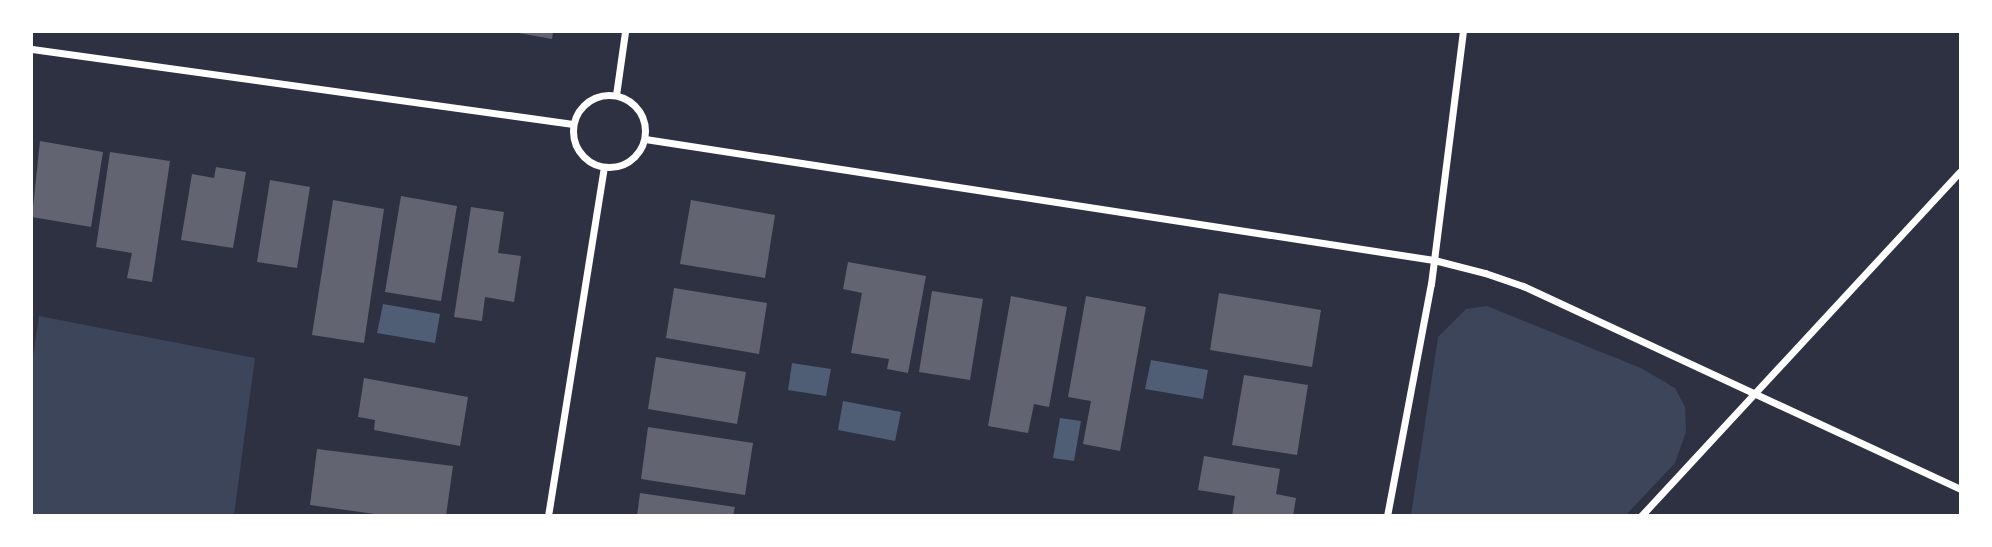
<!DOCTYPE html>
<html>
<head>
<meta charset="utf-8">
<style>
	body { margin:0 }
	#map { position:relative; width:1992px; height:547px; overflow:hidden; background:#2d3142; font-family:"Open Sans",sans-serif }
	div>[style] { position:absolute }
	.green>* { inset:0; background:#3c4559 }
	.water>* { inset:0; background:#4f5d75 }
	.building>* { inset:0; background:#626471 }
	.minor>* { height:7px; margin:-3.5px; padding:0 3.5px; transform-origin:3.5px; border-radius:3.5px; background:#fff }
	.minor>.ring { margin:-3.5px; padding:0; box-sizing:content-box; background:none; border:7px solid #fff; border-radius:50% }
	span { translate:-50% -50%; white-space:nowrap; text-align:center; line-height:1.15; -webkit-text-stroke:6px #fff; paint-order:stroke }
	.frame { position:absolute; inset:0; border:33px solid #fff; pointer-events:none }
</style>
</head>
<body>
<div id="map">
	<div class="green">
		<i style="clip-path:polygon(1487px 306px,1641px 368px,1675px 388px,1685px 407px,1686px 432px,1675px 463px,1626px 515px,1411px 515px,1438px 337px,1466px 309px)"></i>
		<i style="clip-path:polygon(39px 316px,255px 358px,234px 515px,32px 515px,32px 363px)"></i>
	</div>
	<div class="water">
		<i style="clip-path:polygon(383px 304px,440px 314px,435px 343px,377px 333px)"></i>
		<i style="clip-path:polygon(1151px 360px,1208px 370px,1203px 399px,1145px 389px)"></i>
		<i style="clip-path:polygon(792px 363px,831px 369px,826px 396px,788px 390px)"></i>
		<i style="clip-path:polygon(843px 401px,901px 412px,895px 441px,838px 430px)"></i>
		<i style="clip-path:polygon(1060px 418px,1081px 421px,1074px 461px,1053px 458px)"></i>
	</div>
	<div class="building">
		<i style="clip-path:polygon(513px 32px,553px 32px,552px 39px)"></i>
		<i style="clip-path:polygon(40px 141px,103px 152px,91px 227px,32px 217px)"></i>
		<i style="clip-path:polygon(110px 152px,170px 161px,152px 282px,127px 278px,132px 253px,96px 247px)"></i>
		<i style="clip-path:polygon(216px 167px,246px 172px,233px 248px,181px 240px,192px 174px,214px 178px)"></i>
		<i style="clip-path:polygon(270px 180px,310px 187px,297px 268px,257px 262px)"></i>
		<i style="clip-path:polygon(401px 196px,457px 206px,441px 301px,385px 292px)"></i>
		<i style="clip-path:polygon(333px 200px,384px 209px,364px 343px,312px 335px)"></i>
		<i style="clip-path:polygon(691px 200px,775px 215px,765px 278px,680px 264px)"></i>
		<i style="clip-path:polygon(471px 207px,504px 212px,498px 253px,521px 256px,514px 302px,485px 297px,482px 321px,454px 317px)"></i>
		<i style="clip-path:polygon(848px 262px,926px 276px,908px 373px,887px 369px,889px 359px,851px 353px,862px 293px,843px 289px)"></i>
		<i style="clip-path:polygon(674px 288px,767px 303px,759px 354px,666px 338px)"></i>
		<i style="clip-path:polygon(932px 291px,983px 299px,970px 380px,919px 372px)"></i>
		<i style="clip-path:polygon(1219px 293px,1321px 310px,1312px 367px,1210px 350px)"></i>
		<i style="clip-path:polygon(1011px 296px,1067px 307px,1049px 407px,1034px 404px,1028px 433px,988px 426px)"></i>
		<i style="clip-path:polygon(1086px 296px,1146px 307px,1120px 451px,1083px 444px,1091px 401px,1068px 397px)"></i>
		<i style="clip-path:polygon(656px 357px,746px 372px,737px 424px,648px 409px)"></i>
		<i style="clip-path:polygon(1244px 375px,1308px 385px,1297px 455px,1232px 445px)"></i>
		<i style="clip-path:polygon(364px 378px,468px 397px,460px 446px,374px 430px,375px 420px,358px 417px)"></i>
		<i style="clip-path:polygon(648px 427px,753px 443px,745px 495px,641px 479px)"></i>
		<i style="clip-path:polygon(317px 449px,453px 466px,446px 516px,389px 516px,310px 505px)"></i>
		<i style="clip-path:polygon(1204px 456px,1280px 469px,1276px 494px,1296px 498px,1293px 516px,1232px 516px,1235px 496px,1198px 490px)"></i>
		<i style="clip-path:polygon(640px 493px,735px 507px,733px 516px,637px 516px)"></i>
	</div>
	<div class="minor">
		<i style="left:32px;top:49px;width:546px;rotate:7.89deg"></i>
		<i class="ring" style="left:573px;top:95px;width:65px;height:65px"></i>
		<i style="left:616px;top:95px;width:64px;rotate:-81.9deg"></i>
		<i style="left:645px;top:139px;width:798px;rotate:8.72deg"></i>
		<i style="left:1434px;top:260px;width:53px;rotate:14.3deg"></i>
		<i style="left:1485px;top:273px;width:40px;rotate:18.9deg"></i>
		<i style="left:1523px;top:286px;width:482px;rotate:24.9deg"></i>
		<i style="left:548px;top:516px;width:353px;rotate:-80.9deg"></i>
		<i style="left:1387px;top:516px;width:236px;rotate:-79.3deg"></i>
		<i style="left:1431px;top:284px;width:254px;rotate:-82.8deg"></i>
		<i style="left:1641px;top:516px;width:469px;rotate:-47.2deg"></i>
	</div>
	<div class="frame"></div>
</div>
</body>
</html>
